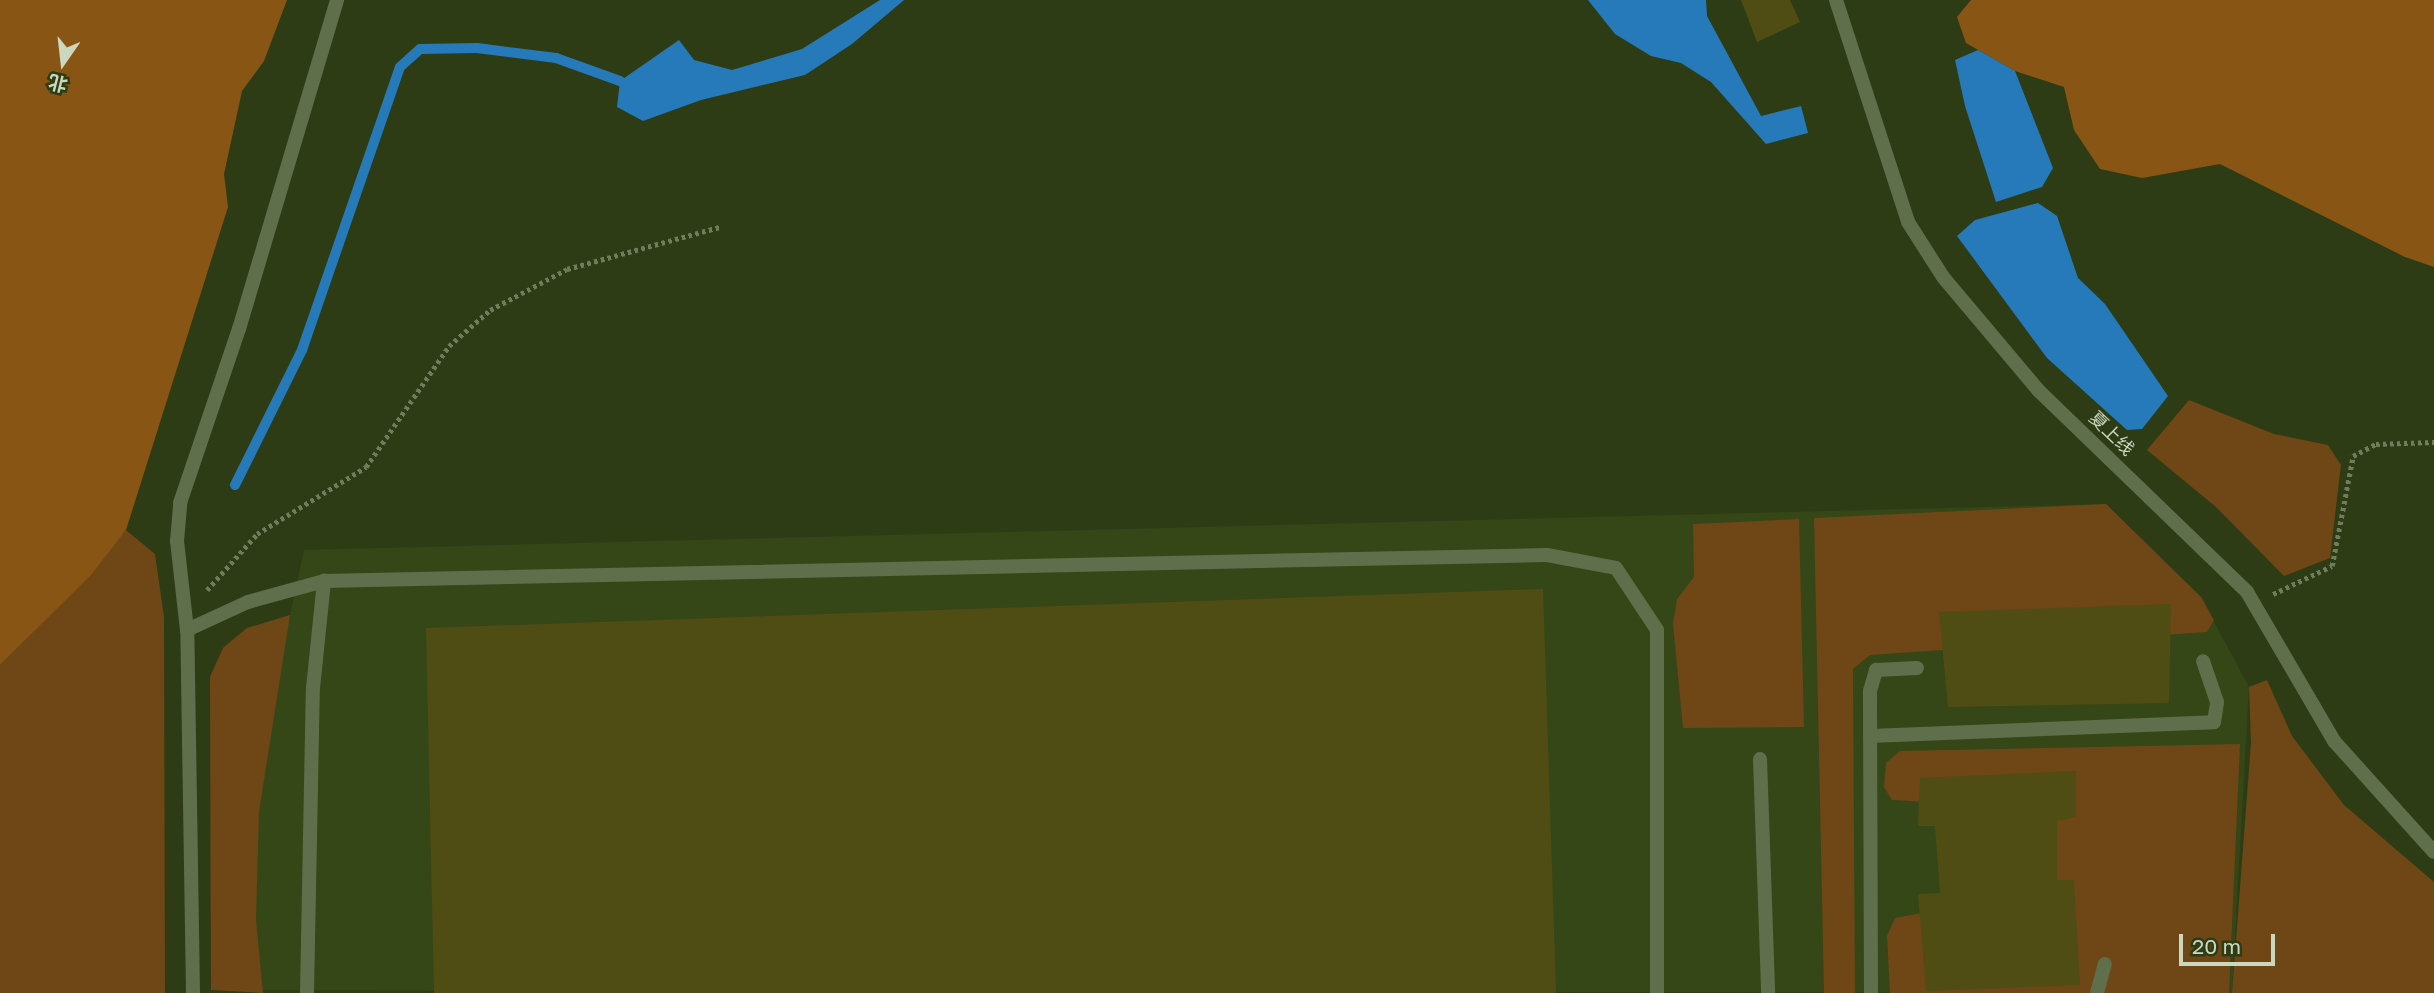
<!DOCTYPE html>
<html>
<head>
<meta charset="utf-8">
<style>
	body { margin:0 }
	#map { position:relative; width:2434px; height:993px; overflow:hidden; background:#2e3c15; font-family:"Golos Text","Noto Sans SC",sans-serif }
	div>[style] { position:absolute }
	.built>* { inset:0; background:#354617 }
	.green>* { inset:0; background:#6f4615 }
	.forest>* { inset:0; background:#895515 }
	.water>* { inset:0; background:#267aba }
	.stream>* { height:10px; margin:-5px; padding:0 5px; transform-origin:5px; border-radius:5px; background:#267aba }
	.building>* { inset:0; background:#504d14 }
	.path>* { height:4.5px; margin-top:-2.25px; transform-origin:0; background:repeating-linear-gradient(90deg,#707c5c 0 3.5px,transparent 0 7px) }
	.service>* { height:14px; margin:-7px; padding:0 7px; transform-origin:7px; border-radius:7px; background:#606f4b }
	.minor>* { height:14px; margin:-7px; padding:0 7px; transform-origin:7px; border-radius:7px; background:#606f4b }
	.tertiary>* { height:14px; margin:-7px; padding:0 7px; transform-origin:7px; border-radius:7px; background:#606f4b }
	span { translate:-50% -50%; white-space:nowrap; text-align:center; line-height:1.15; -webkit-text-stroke:5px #2e3c15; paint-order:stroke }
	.street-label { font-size:18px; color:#cdd7c0 }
	.north { position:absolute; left:28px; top:28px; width:70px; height:70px; -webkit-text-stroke:5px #2e3c15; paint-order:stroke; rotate:194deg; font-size:19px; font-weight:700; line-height:28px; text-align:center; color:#cdd7c0 }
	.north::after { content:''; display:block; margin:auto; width:24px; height:32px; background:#cdd7c0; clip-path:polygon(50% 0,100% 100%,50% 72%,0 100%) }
	.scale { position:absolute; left:2179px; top:934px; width:96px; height:32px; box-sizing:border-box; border:4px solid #cdd7c0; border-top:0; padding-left:9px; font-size:21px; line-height:24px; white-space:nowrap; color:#cdd7c0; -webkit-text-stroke:5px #2e3c15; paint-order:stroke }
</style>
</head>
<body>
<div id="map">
	<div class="built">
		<i style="clip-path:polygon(2106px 504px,2201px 597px,2249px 687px,2232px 993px,211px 990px,210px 677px,223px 648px,247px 628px,290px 615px,304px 550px)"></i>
	</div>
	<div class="green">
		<i style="clip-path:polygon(2189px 400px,2274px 434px,2328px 445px,2341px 465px,2330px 558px,2284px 576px,2216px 507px,2147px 450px)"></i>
		<i style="clip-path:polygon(2106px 504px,2201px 597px,2214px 620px,2207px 632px,1870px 655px,1853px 669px,1855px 993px,1824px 993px,1814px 518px)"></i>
		<i style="clip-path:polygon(1799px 519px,1804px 727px,1683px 728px,1673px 624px,1677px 599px,1694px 577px,1693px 524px)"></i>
		<i style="clip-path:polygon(126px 530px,155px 554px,164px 617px,165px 993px,0 993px,0 665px,83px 582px)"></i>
		<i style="clip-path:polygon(290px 615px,259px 812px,256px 919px,263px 993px,211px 990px,210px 677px,223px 648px,247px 628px)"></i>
		<i style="clip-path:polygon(2267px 680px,2292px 736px,2344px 805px,2434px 882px,2434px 993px,2232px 993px,2251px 743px,2249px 687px)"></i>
		<i style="clip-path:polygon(2240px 744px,2229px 993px,1890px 993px,1887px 936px,1895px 918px,1953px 907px,1948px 803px,1892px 800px,1884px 787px,1886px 763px,1900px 751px)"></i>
	</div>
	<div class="forest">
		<i style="clip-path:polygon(0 0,287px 0,264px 61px,242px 91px,224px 174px,228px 207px,126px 530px,91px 575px,0 665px)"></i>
		<i style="clip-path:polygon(1971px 0,2434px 0,2434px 267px,2405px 257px,2220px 164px,2142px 178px,2100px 169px,2074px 130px,2064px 87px,2015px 71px,1966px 43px,1957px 17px)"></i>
	</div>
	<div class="water">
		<i style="clip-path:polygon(880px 0,904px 0,852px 44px,805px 75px,701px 100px,643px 121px,617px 107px,620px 81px,679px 40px,694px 60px,732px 70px,802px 49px)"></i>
		<i style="clip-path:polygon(1588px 0,1706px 0,1707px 16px,1761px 116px,1801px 106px,1808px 133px,1766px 144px,1711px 82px,1681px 63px,1651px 56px,1615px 34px)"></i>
		<i style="clip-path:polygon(1978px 50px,2015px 71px,2053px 168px,2042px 187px,1996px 202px,1965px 106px,1955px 60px)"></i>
		<i style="clip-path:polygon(2038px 203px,2057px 216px,2078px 278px,2105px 304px,2168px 396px,2142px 429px,2127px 430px,2047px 358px,1957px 236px,1975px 220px)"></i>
	</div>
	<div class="stream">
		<i style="left:235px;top:485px;width:151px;rotate:-63.6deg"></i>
		<i style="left:302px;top:350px;width:299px;rotate:-70.9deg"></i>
		<i style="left:400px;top:67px;width:27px;rotate:-42deg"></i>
		<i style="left:420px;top:49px;width:57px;rotate:-1deg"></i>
		<i style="left:477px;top:48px;width:80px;rotate:7.2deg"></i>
		<i style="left:556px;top:58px;width:68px;rotate:19.8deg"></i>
	</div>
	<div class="building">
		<i style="clip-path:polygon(1741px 0,1790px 0,1800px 22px,1757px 42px)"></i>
		<i style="clip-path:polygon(1543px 589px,1556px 993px,434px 993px,426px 628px)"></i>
		<i style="clip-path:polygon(2171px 604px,2169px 703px,1948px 707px,1939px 612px)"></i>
		<i style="clip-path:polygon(2076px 771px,2076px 817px,2057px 821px,2057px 880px,2074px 880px,2080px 985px,1926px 991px,1918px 894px,1940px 893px,1935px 826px,1918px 826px,1920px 778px)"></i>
	</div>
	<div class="path">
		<i style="left:207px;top:590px;width:75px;rotate:-48.2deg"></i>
		<i style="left:257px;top:534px;width:128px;rotate:-31.6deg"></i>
		<i style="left:366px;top:467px;width:147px;rotate:-55.6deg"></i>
		<i style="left:449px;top:346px;width:55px;rotate:-41.3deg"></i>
		<i style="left:490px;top:310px;width:87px;rotate:-28deg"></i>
		<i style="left:567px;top:269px;width:159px;rotate:-15.4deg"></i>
		<i style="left:2273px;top:594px;width:65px;rotate:-25.4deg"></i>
		<i style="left:2332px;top:566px;width:112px;rotate:-79.2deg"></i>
		<i style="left:2353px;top:456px;width:26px;rotate:-28deg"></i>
		<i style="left:2376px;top:444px;width:58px;rotate:-2deg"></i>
	</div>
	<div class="service">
		<i style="left:1870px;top:736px;width:344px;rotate:-2.3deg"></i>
		<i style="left:2214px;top:722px;width:20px;rotate:-81deg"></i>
		<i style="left:2217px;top:702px;width:43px;rotate:-108.9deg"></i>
		<i style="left:1760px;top:759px;width:234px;rotate:88deg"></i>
		<i style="left:307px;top:993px;width:305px;rotate:-88.9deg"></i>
		<i style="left:313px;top:688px;width:108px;rotate:-84.1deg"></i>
		<i style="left:1871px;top:993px;width:302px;rotate:-90.2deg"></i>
		<i style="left:1870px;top:691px;width:22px;rotate:-74deg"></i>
		<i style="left:1876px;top:670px;width:41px;rotate:-2.8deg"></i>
		<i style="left:2097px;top:993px;width:30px;rotate:-75deg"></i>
	</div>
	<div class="minor">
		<i style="left:187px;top:630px;width:90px;rotate:-96.4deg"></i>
		<i style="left:177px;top:541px;width:38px;rotate:-85deg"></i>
		<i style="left:180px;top:503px;width:184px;rotate:-71.3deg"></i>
		<i style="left:239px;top:329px;width:343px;rotate:-73.4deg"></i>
		<i style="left:193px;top:993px;width:363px;rotate:-90.9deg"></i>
		<i style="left:187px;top:630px;width:67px;rotate:-24.7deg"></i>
		<i style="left:248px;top:602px;width:79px;rotate:-15.4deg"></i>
		<i style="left:324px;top:581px;width:1223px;rotate:-1.22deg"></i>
		<i style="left:1547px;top:555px;width:70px;rotate:10.7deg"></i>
		<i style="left:1616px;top:568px;width:74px;rotate:56.5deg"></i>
		<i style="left:1657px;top:630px;width:363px;rotate:90deg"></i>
	</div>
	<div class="tertiary">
		<i style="left:1836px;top:0;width:233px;rotate:72deg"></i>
		<i style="left:1908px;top:222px;width:65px;rotate:57.5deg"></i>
		<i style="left:1943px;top:277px;width:148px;rotate:49.9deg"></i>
		<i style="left:2038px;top:390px;width:291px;rotate:44deg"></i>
		<i style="left:2247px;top:592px;width:173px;rotate:59.7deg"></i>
		<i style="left:2334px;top:741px;width:149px;rotate:48deg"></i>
	</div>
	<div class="street-label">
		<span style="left:2112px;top:433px;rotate:44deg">夏上线</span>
	</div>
	<div class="north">北</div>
	<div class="scale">20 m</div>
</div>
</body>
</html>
